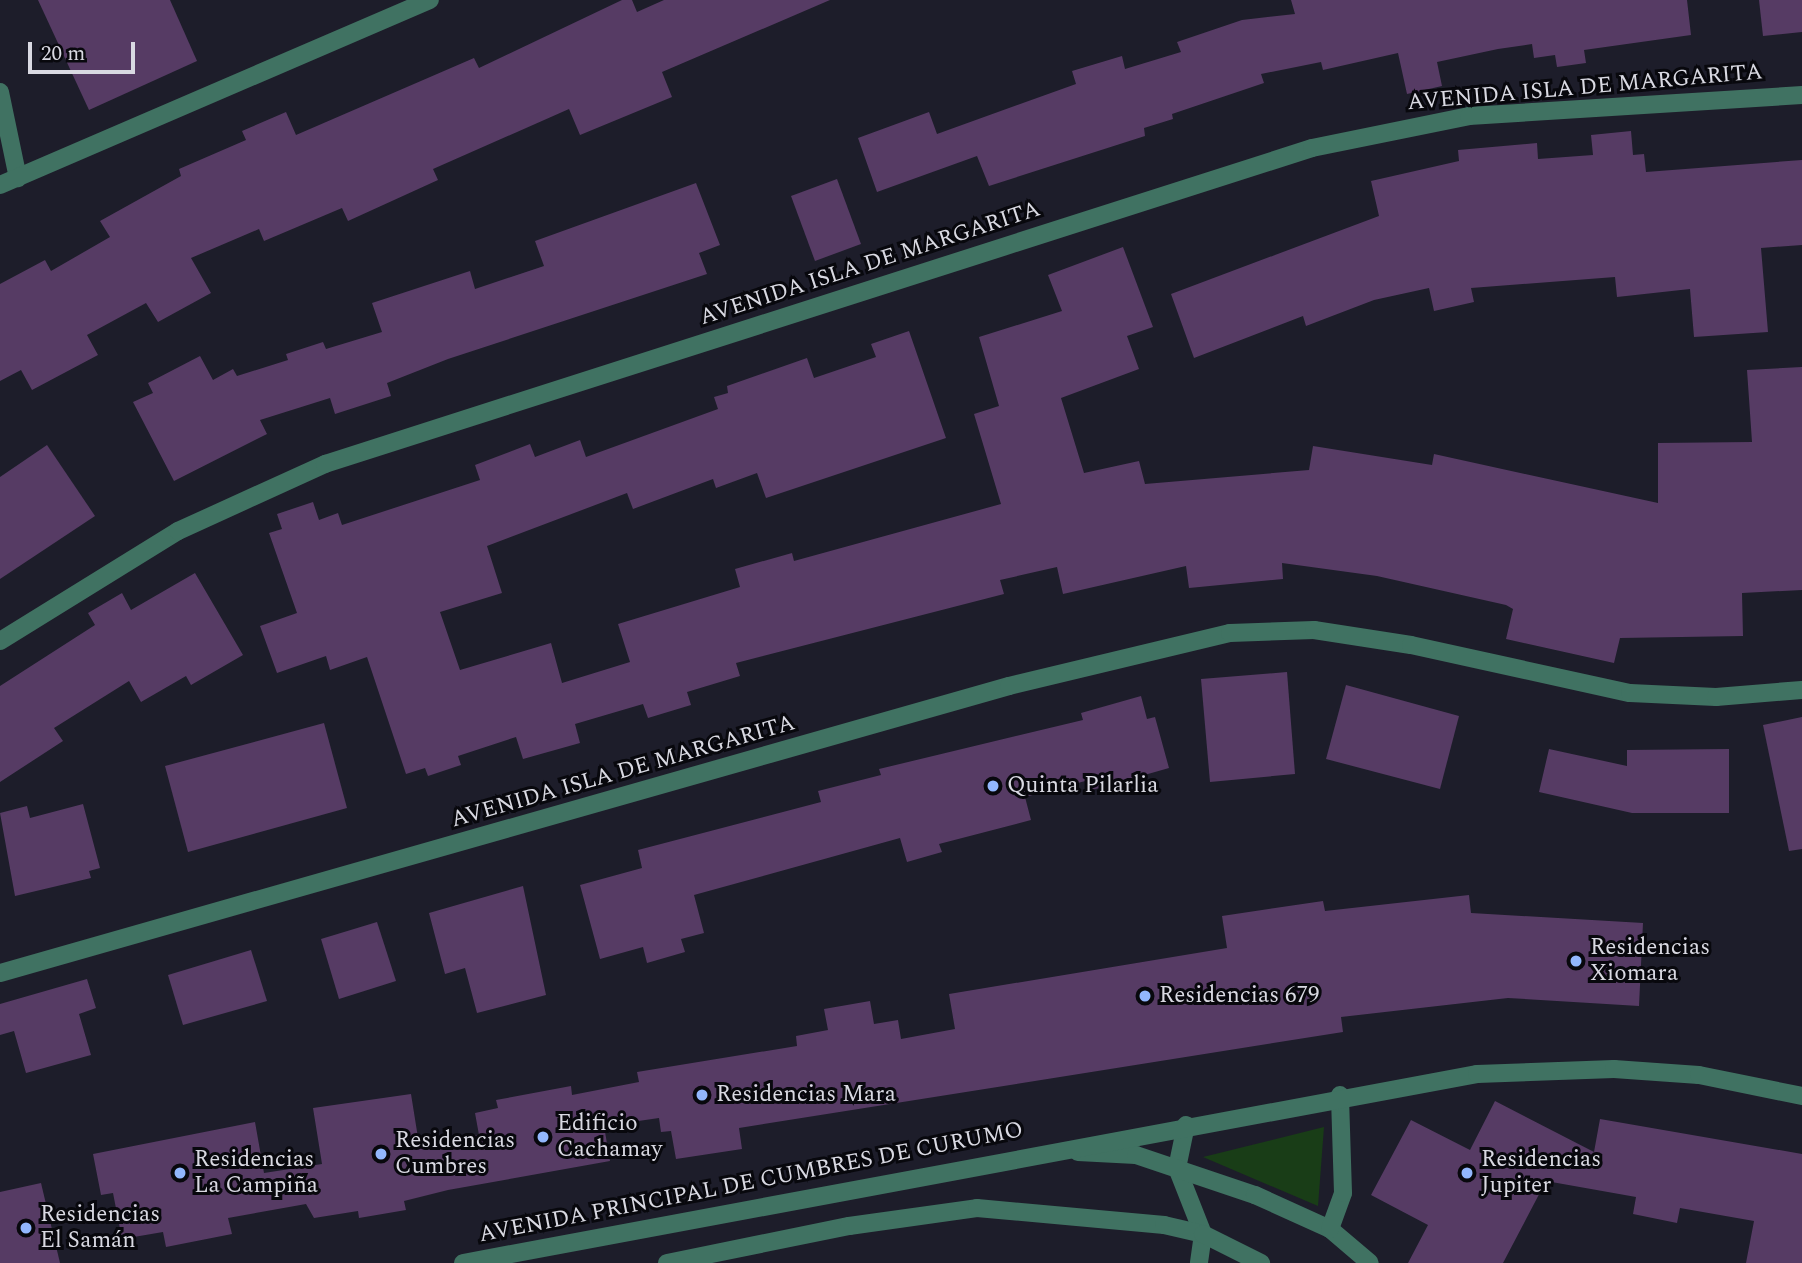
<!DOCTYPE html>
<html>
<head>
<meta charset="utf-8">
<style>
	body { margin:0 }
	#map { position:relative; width:1802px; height:1263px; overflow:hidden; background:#1d1d2a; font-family:Spectral,serif }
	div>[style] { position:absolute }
	.green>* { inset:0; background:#193d17 }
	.building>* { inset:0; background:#563b64 }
	.minor>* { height:18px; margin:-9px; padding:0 9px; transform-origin:9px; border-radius:9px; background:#407262 }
	.dots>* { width:19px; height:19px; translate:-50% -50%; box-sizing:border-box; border:4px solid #08080d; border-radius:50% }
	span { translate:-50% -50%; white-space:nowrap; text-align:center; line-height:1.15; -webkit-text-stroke:6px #08080d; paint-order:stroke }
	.street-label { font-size:23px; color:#d9d9e2 }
	.poi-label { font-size:23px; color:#d9d9e2 }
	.left { translate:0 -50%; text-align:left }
	.scale { position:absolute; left:28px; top:42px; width:107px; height:32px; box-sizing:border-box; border:4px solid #d9d9e2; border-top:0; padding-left:9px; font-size:21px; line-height:24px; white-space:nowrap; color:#d9d9e2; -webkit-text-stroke:5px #08080d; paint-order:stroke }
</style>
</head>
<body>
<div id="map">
	<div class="green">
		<i style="clip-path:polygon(1324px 1127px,1318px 1206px,1203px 1157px)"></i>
	</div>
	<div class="building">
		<i style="clip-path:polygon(38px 0,170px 0,197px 61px,89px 110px)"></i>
		<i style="clip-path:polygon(622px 0,632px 0,637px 12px,664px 0,830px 0,662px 72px,672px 97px,580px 135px,569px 109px,433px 169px,438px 180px,348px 221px,342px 208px,264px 241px,259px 229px,191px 258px,211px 293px,158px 322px,146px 303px,87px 335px,98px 355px,32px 390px,21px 370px,0 381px,0 284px,45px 260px,51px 271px,110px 237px,100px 221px,181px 176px,179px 169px,246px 140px,242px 131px,286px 112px,296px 135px,474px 58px,479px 68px)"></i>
		<i style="clip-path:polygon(1291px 0,1687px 0,1691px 35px,1584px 50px,1586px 63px,1557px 67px,1555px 55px,1534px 58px,1532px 44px,1498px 49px,1437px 62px,1442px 86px,1407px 94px,1398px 53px,1323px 70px,1321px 62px,1261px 74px,1264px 83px,1172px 114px,1173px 119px,1144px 128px,1145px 136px,989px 186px,977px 156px,877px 192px,858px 138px,929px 112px,937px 134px,1076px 84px,1072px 71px,1122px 56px,1125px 69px,1181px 52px,1177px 42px,1242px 20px,1295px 14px)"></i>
		<i style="clip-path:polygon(1759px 0,1802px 0,1802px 32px,1763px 36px)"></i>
		<i style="clip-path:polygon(1631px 131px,1633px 155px,1644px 154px,1646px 172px,1802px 160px,1802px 245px,1761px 248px,1768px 332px,1694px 337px,1690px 289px,1617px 297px,1615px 277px,1471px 288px,1474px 302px,1434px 311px,1429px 288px,1374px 300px,1306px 326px,1303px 316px,1194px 358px,1171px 294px,1379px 216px,1371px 181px,1459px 161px,1458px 150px,1537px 143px,1538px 159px,1593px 155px,1591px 135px)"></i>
		<i style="clip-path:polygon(837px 179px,861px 244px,815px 261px,791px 196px)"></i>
		<i style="clip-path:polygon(696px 183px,720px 245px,699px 253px,707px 274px,448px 359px,387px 383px,391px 396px,335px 414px,330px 398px,260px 420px,267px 434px,174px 481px,133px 402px,153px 393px,148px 383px,200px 356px,213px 380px,233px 369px,237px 376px,288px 360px,286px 354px,323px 342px,326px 349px,382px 332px,372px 303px,470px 271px,475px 289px,544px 266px,535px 241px)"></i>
		<i style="clip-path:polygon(1123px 247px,1153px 327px,1127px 336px,1139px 369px,1061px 398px,1084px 473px,1139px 461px,1145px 484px,1309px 470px,1313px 446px,1432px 465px,1434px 454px,1658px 503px,1658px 443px,1752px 442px,1747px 370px,1802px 367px,1802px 590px,1742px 593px,1743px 636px,1620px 638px,1614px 663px,1506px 639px,1513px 609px,1506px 605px,1377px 576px,1282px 563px,1283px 579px,1189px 588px,1186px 566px,1063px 594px,1057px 567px,1000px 580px,1004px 594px,736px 663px,740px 676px,687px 692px,691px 705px,648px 718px,643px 704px,575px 724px,580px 743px,523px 759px,516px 737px,458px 756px,461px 765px,428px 776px,425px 768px,406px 774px,367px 657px,330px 670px,326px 656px,277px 673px,260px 626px,297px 613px,269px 533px,282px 529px,277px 514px,313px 502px,319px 520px,338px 513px,342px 525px,480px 480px,475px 465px,530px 444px,535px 457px,580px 440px,586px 457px,718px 409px,714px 397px,728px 393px,727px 386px,807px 358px,814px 378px,876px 357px,871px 344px,909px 331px,946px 438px,766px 498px,757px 473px,716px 488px,713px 479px,633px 509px,627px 493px,487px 546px,502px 593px,440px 612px,460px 670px,551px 643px,562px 683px,630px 662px,618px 624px,740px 587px,735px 569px,792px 553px,794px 561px,1001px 504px,974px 414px,999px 406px,979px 337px,1062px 311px,1048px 275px)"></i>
		<i style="clip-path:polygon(47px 445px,95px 516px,0 579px,0 477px)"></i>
		<i style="clip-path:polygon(195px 573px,243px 655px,191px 685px,186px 676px,141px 702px,129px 681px,54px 728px,63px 741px,0 782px,0 686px,95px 625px,88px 613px,122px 593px,131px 610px)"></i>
		<i style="clip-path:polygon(1287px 672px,1295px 774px,1210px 782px,1201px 679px)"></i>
		<i style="clip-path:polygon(1346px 685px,1459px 716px,1440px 789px,1326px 759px)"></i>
		<i style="clip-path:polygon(1141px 696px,1147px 719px,1155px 717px,1169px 768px,1092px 790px,1089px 780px,1025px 797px,1031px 820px,939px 844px,942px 852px,907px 862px,900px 838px,694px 895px,704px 933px,681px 939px,685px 952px,647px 963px,643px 947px,600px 959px,580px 885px,642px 868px,638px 850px,821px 802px,818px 791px,881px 775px,879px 769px,1083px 720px,1081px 713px)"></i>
		<i style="clip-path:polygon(1802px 717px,1802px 849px,1789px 851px,1763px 725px)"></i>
		<i style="clip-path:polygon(324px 723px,347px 808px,188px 852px,165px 766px)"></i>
		<i style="clip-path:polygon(1549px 749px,1627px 766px,1627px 750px,1729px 749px,1729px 813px,1632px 813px,1539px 792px)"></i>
		<i style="clip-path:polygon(83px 804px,100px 868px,89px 871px,91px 878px,15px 896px,0 813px,27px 806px,30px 818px)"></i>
		<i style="clip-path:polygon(523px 886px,546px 995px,477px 1013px,465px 968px,445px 974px,429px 913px)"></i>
		<i style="clip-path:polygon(1469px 895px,1471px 913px,1643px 923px,1639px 1006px,1508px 998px,1341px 1017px,1343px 1032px,739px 1128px,742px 1149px,676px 1159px,671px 1131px,661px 1132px,659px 1118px,604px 1126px,610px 1161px,448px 1190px,404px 1201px,406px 1210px,359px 1218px,358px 1211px,314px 1218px,306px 1204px,228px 1218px,232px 1234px,166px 1247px,163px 1232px,122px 1239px,113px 1193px,101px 1195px,93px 1154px,255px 1122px,264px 1173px,322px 1164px,313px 1108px,411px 1094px,419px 1144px,479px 1135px,475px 1113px,498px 1108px,496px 1100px,571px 1086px,572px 1095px,639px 1082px,637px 1072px,797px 1046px,796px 1036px,828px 1030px,824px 1009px,870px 1001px,874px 1024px,898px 1020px,901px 1039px,955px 1029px,949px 994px,1227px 948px,1222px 916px,1323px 901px,1325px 911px)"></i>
		<i style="clip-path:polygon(377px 922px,396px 981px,339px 999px,321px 939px)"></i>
		<i style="clip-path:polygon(251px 950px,267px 1001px,183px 1025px,168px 975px)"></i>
		<i style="clip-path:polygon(87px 979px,96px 1008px,79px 1014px,91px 1055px,26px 1073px,14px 1031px,0 1035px,0 1004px)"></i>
		<i style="clip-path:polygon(1495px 1101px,1594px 1152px,1600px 1119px,1802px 1154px,1802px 1263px,1746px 1263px,1754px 1221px,1680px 1208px,1677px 1223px,1633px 1214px,1636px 1197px,1546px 1181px,1503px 1263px,1408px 1263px,1428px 1225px,1371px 1195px,1411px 1120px,1470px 1150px)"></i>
		<i style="clip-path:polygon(41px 1183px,60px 1263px,0 1263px,0 1192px)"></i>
	</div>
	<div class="minor">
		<i style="left:0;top:92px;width:88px;rotate:78.2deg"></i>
		<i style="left:0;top:185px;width:468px;rotate:-23.3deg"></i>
		<i style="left:0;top:641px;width:209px;rotate:-31.7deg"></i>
		<i style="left:178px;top:531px;width:162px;rotate:-24.5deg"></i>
		<i style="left:325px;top:464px;width:1036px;rotate:-17.75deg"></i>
		<i style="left:1312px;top:148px;width:160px;rotate:-11.5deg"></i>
		<i style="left:1469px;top:116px;width:334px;rotate:-3.6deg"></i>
		<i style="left:0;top:973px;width:1049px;rotate:-15.88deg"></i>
		<i style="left:1009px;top:686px;width:227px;rotate:-13.5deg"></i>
		<i style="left:1230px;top:633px;width:84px;rotate:-2deg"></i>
		<i style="left:1314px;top:630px;width:98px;rotate:8.8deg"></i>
		<i style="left:1411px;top:645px;width:224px;rotate:12.4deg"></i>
		<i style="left:1630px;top:693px;width:86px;rotate:2.7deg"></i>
		<i style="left:1716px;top:697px;width:86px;rotate:-4.7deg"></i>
		<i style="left:1186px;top:1125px;width:44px;rotate:101.8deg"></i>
		<i style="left:1177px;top:1168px;width:71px;rotate:68.5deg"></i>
		<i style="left:1203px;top:1234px;width:29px;rotate:98deg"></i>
		<i style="left:1078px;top:1152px;width:58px;rotate:3deg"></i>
		<i style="left:1136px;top:1155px;width:126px;rotate:18.6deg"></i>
		<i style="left:1255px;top:1195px;width:82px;rotate:24.4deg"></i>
		<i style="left:1330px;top:1229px;width:52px;rotate:40.4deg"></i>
		<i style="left:1330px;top:1229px;width:38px;rotate:-70deg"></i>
		<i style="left:1343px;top:1193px;width:98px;rotate:-91.8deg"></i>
		<i style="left:463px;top:1263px;width:1031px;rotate:-10.56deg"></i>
		<i style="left:1477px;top:1074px;width:137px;rotate:-2.1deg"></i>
		<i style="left:1614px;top:1069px;width:85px;rotate:4deg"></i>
		<i style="left:1699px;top:1075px;width:105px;rotate:11.5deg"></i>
		<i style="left:667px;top:1263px;width:186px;rotate:-11.5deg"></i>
		<i style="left:849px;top:1226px;width:129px;rotate:-8deg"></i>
		<i style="left:977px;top:1208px;width:188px;rotate:5.2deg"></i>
		<i style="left:1164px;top:1225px;width:40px;rotate:13deg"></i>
		<i style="left:1203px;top:1234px;width:65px;rotate:26.6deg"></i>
	</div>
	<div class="dots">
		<i style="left:993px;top:786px;background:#92b7fd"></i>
		<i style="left:1576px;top:961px;background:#92b7fd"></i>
		<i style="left:1145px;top:996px;background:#92b7fd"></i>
		<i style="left:702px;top:1095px;background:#92b7fd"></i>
		<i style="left:543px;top:1137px;background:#92b7fd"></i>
		<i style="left:381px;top:1154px;background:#92b7fd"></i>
		<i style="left:180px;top:1173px;background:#92b7fd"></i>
		<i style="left:1467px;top:1173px;background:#92b7fd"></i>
		<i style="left:26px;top:1228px;background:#92b7fd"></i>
	</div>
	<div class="street-label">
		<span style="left:1585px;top:88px;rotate:-5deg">AVENIDA ISLA DE MARGARITA</span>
		<span style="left:870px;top:264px;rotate:-18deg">AVENIDA ISLA DE MARGARITA</span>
		<span style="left:623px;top:772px;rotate:-16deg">AVENIDA ISLA DE MARGARITA</span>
		<span style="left:751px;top:1183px;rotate:-11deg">AVENIDA PRINCIPAL DE CUMBRES DE CURUMO</span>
	</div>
	<div class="poi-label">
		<span class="left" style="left:1007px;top:786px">Quinta Pilarlia</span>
		<span class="left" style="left:1590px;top:961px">Residencias<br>Xiomara</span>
		<span class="left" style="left:1159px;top:996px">Residencias 679</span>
		<span class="left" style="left:716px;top:1095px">Residencias Mara</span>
		<span class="left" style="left:557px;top:1137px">Edificio<br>Cachamay</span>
		<span class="left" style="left:395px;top:1154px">Residencias<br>Cumbres</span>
		<span class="left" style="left:194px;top:1173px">Residencias<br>La Campiña</span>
		<span class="left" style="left:1481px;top:1173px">Residencias<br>Jupiter</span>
		<span class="left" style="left:40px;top:1228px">Residencias<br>El Samán</span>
	</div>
	<div class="scale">20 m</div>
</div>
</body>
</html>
